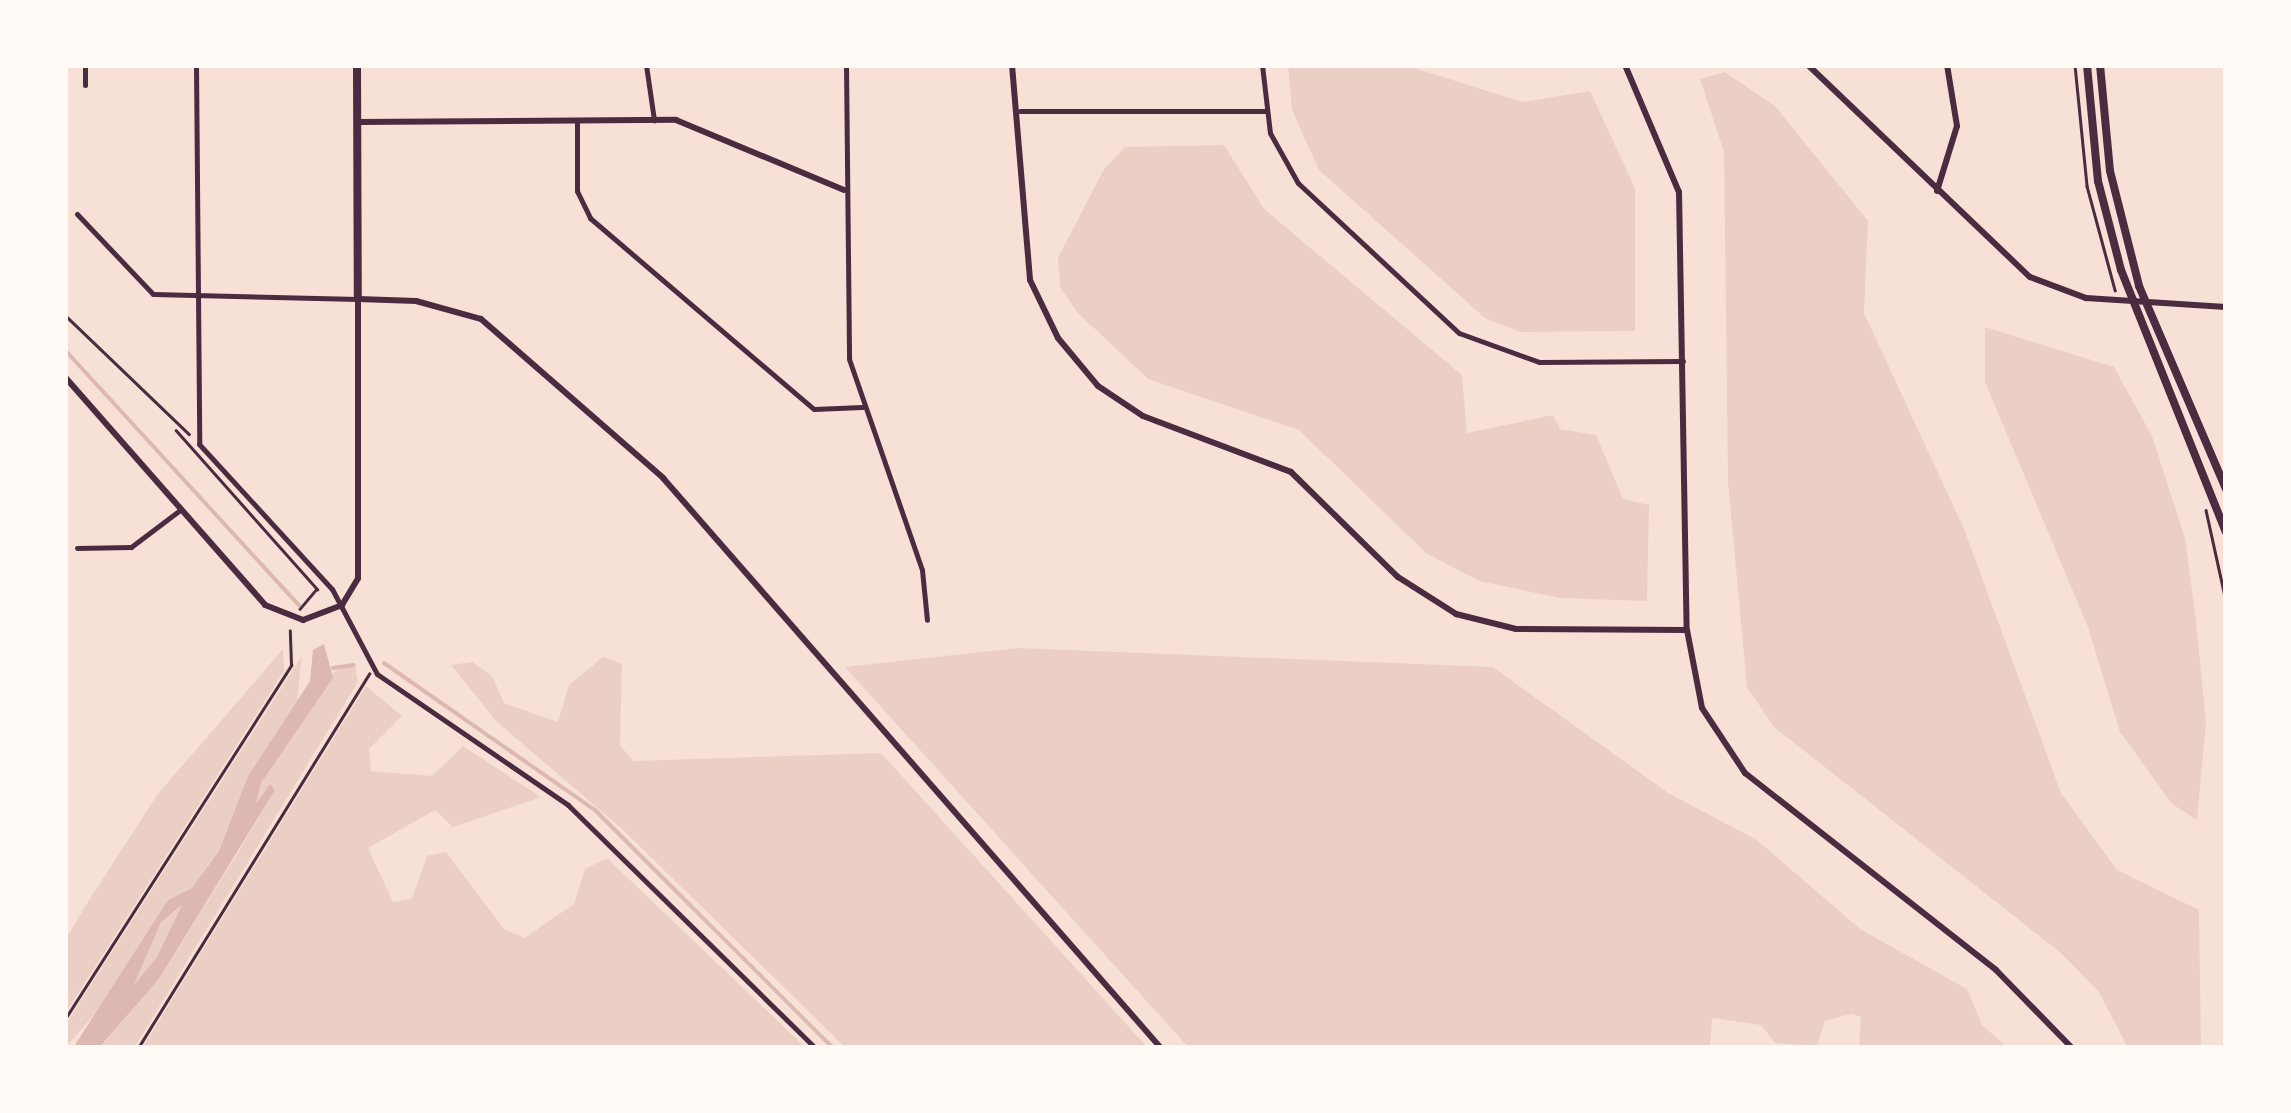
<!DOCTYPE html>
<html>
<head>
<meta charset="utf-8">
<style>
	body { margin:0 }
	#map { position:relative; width:2291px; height:1113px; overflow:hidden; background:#f7e1d7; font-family:"Noto Sans",sans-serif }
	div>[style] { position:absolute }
	.green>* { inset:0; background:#ebcfc5 }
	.water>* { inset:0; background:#dcb8b0 }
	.stream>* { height:4px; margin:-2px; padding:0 2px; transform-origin:2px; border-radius:2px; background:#dcb8b0 }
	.path>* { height:2.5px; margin:-1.25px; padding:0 1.25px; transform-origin:1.25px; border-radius:1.25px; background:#4a2c40 }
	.minor>* { height:5px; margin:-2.5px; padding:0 2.5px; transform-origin:2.5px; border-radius:2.5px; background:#4a2c40 }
	.tertiary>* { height:6px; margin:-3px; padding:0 3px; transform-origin:3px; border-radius:3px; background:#4a2c40 }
	.secondary>* { height:8px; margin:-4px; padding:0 4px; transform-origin:4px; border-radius:4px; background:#4a2c40 }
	span { translate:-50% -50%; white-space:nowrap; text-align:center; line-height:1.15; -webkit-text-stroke:10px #fffaf5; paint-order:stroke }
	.frame { position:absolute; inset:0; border:68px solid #fffaf5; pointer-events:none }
</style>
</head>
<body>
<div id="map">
	<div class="green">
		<i style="clip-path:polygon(1288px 65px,1405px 65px,1522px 102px,1590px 91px,1635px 188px,1635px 331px,1520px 332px,1485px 318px,1319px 170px,1292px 110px)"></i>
		<i style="clip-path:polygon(1725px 72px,1775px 106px,1868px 221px,1864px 313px,1964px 529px,2061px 793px,2117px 870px,2199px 910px,2201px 1048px,2128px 1048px,2099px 992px,2061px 953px,1774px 727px,1747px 687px,1728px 483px,1724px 152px,1700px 79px)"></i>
		<i style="clip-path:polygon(1224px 145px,1264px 209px,1462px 375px,1467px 433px,1553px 415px,1560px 429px,1596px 435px,1623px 499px,1649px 505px,1647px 601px,1560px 598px,1479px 581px,1426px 553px,1299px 430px,1148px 379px,1077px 312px,1060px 287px,1058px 258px,1104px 169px,1125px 147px)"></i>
		<i style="clip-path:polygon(1985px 327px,2114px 367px,2152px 436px,2185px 538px,2196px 620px,2206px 722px,2197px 820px,2172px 804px,2120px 732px,2088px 627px,1985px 382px)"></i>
		<i style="clip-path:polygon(1019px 648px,1493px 667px,1668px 793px,1757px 840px,1860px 929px,1967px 989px,1982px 1025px,2008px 1048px,1859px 1048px,1861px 1017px,1851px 1014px,1825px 1021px,1817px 1046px,1775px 1043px,1761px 1025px,1712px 1018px,1710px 1048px,1189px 1048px,845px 667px)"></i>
		<i style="clip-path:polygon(283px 649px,284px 671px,65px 1014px,65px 940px,86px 905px,157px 795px)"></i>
		<i style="clip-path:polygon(302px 656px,297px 701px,248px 776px,219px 851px,192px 888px,168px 900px,115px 991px,65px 1048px,65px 1025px)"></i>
		<i style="clip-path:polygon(603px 657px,622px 664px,620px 745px,633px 761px,881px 753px,1148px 1048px,846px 1048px,621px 828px,497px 722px,451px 665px,472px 662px,492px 676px,504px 703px,558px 722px,569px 685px)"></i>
		<i style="clip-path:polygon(355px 666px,358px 682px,134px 1048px,100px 1048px,159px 979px,239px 851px,275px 790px,270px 784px,255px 803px,261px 783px,318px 694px,336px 670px)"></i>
		<i style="clip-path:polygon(366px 686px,402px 716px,369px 749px,371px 771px,432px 776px,463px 746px,541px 797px,453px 827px,435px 810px,368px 848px,393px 902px,412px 899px,427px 856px,446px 852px,504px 929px,524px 938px,574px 904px,585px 869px,607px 858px,806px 1048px,142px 1048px)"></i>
		<i style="clip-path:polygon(183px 905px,157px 957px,134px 985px,161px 922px)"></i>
	</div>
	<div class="water">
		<i style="clip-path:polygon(evenodd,324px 644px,333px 678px,261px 783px,256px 803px,270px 784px,275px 790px,159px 979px,99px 1048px,73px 1048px,168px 900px,192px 888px,219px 851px,248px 776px,310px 681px,313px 650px,324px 644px,182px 905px,157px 957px,134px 985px,161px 922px,182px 905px)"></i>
	</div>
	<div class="stream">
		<i style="left:65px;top:350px;width:346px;rotate:47.5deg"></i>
		<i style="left:384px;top:663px;width:259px;rotate:34.9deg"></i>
		<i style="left:596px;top:811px;width:335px;rotate:45deg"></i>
		<i style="left:333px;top:668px;width:21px;rotate:-8deg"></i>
	</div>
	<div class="path">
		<i style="left:2075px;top:65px;width:122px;rotate:84.3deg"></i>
		<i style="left:2087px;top:186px;width:108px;rotate:74.9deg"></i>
		<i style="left:65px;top:315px;width:172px;rotate:43.8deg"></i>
		<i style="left:176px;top:430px;width:213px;rotate:48.4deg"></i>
		<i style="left:317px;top:589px;width:26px;rotate:130deg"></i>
		<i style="left:2206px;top:510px;width:93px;rotate:77.6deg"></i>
		<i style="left:65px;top:1019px;width:420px;rotate:-57.4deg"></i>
		<i style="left:291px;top:665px;width:34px;rotate:-92deg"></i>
		<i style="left:138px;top:1048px;width:440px;rotate:-58.3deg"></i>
	</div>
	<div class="minor">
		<i style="left:85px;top:65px;width:20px;rotate:90deg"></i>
		<i style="left:196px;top:65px;width:379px;rotate:89.5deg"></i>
		<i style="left:199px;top:444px;width:197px;rotate:47.5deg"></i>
		<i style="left:332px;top:589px;width:96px;rotate:62.1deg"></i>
		<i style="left:377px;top:674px;width:232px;rotate:34.4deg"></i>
		<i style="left:568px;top:805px;width:346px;rotate:44.5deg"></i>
		<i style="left:646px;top:65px;width:56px;rotate:81.7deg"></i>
		<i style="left:846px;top:65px;width:294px;rotate:89.4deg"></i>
		<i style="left:849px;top:359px;width:223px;rotate:70.9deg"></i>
		<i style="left:922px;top:570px;width:50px;rotate:84.3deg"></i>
		<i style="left:1262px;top:65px;width:68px;rotate:83.3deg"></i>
		<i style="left:1270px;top:133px;width:57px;rotate:60.8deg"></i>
		<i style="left:1298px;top:183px;width:220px;rotate:43deg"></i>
		<i style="left:1459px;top:333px;width:85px;rotate:19.9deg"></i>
		<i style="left:1539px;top:362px;width:144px;rotate:-0.4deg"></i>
		<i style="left:1020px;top:111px;width:245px"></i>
		<i style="left:577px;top:121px;width:70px;rotate:90deg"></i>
		<i style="left:577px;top:191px;width:30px;rotate:64deg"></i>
		<i style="left:590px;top:218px;width:294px;rotate:40.5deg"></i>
		<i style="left:814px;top:409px;width:48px;rotate:-2.4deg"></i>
		<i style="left:77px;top:214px;width:110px;rotate:46.5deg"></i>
		<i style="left:153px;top:294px;width:205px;rotate:1.4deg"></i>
		<i style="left:77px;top:548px;width:54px;rotate:-1.1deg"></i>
		<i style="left:131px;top:547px;width:61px;rotate:-37.1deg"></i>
	</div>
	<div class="tertiary">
		<i style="left:1012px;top:65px;width:216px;rotate:85.2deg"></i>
		<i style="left:1030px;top:280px;width:64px;rotate:64.2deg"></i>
		<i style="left:1058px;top:338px;width:62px;rotate:50.2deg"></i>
		<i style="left:1098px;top:386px;width:54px;rotate:33.7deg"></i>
		<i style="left:1143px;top:416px;width:158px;rotate:20.7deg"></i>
		<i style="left:1291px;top:472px;width:150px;rotate:44.5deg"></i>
		<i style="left:1398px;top:577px;width:69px;rotate:32.5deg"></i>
		<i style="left:1456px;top:614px;width:62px;rotate:14deg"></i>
		<i style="left:1516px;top:629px;width:171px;rotate:0.3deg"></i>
		<i style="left:1472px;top:65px;width:96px"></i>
		<i style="left:1625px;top:65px;width:138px;rotate:67deg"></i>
		<i style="left:1679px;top:192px;width:438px;rotate:89deg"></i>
		<i style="left:1687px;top:630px;width:79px;rotate:79.1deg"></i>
		<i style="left:1702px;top:708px;width:78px;rotate:56.5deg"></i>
		<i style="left:1745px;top:773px;width:319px;rotate:38.1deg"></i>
		<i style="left:1996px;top:970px;width:109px;rotate:45.7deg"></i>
		<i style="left:1808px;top:65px;width:307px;rotate:43.7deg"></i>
		<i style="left:2030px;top:277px;width:60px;rotate:20.6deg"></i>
		<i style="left:2086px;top:298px;width:140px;rotate:3.7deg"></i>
		<i style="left:357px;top:122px;width:319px;rotate:-0.4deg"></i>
		<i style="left:676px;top:120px;width:182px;rotate:22.6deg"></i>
		<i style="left:1937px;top:191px;width:68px;rotate:-72.9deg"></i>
		<i style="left:1957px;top:126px;width:62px;rotate:-99.3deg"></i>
		<i style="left:65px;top:377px;width:303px;rotate:48.7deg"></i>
		<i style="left:265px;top:605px;width:41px;rotate:21.5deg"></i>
		<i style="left:303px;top:620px;width:42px;rotate:-21deg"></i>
		<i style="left:342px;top:605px;width:31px;rotate:-59deg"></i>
		<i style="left:358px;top:578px;width:279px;rotate:-90deg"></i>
		<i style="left:358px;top:299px;width:58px;rotate:2deg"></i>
		<i style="left:416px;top:301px;width:67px;rotate:15.5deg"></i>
		<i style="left:481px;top:319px;width:242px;rotate:41.1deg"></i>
		<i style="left:663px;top:478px;width:757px;rotate:48.86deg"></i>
	</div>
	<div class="secondary">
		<i style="left:357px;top:65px;width:234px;rotate:89.8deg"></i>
		<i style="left:2087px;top:65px;width:117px;rotate:84.6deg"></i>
		<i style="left:2098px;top:181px;width:92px;rotate:75.5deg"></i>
		<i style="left:2121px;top:270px;width:282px;rotate:68.2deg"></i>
		<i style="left:2100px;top:65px;width:106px;rotate:84.6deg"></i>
		<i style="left:2110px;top:171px;width:119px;rotate:75.8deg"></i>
		<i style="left:2139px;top:286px;width:221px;rotate:66.8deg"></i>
	</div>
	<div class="frame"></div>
</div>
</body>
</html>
